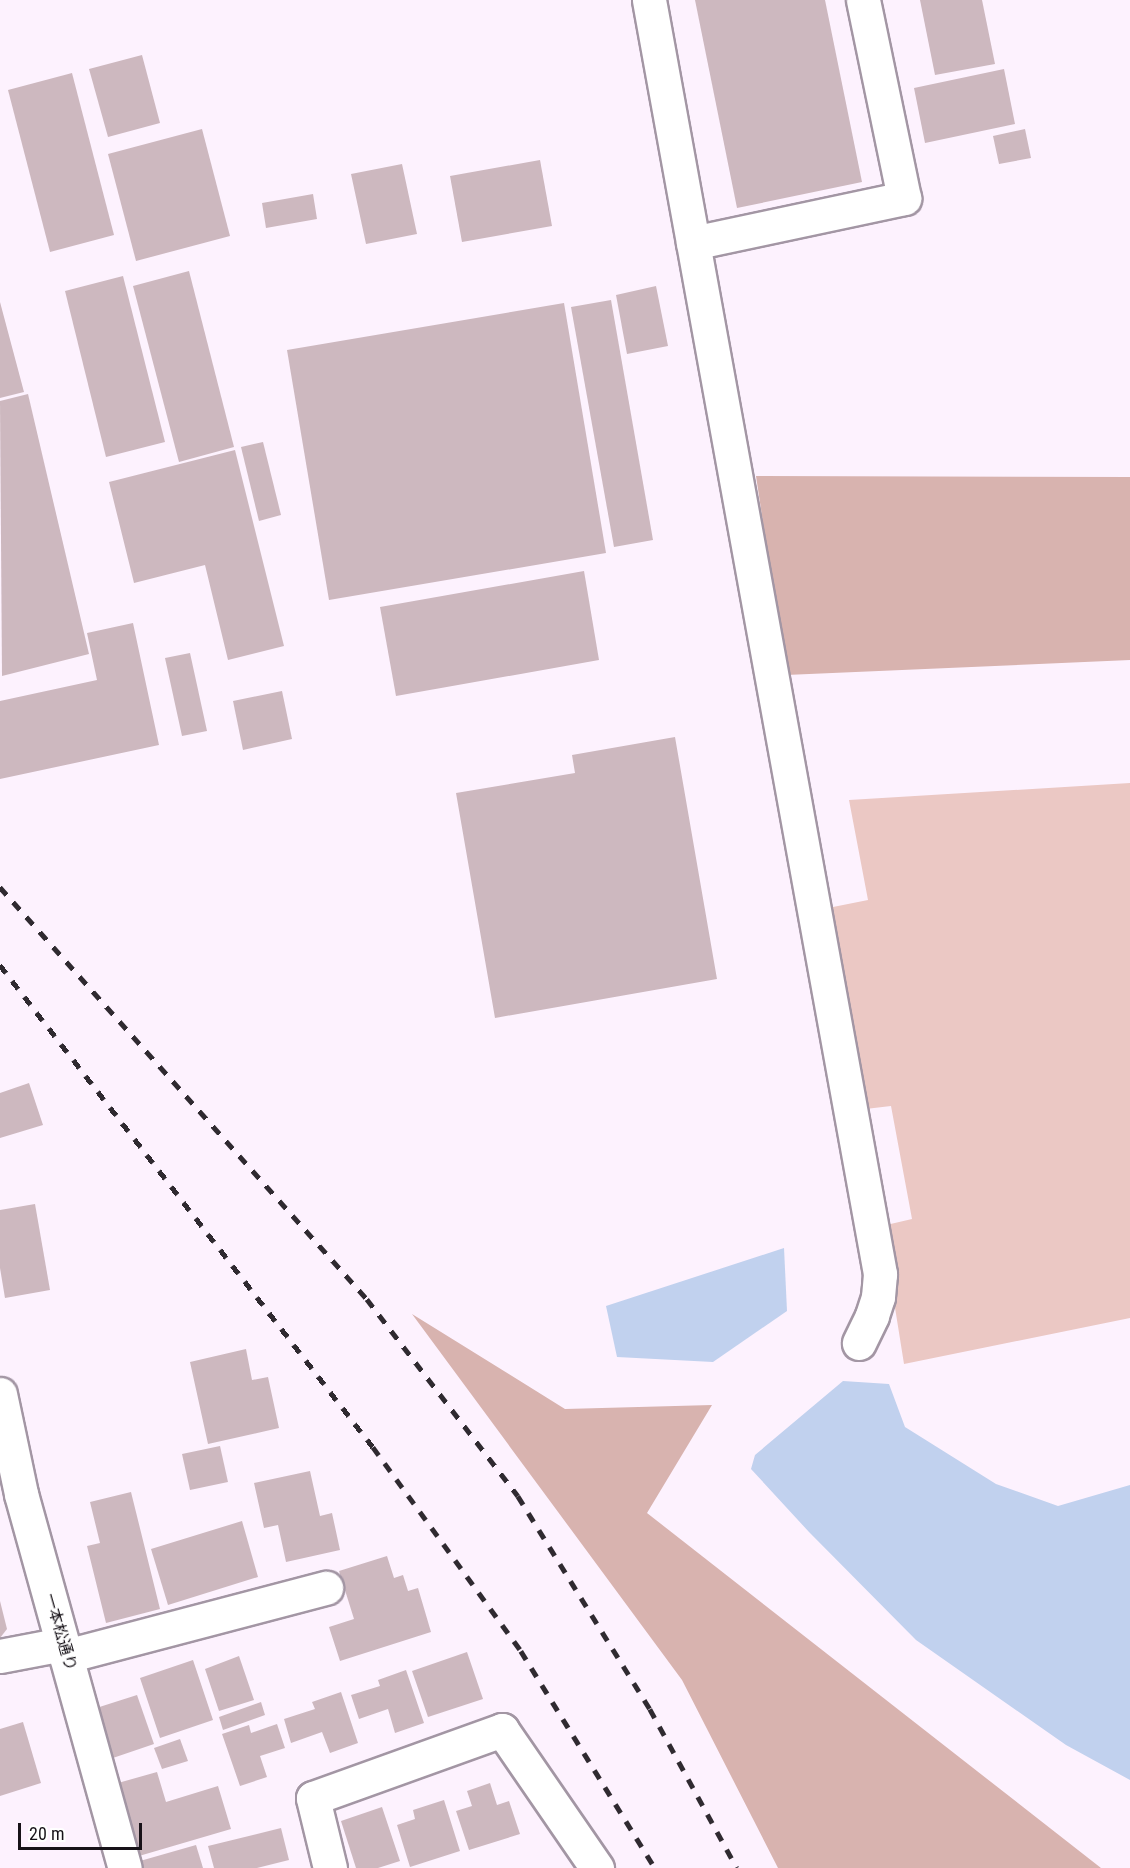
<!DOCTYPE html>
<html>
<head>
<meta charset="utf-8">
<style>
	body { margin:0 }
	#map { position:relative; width:1130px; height:1868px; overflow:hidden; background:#fdf2fe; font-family:"Roboto Condensed","Noto Sans JP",sans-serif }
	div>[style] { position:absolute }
	.green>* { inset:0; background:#ebc8c4 }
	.forest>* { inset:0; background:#d8b3af }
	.water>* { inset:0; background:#c1d1ee }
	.building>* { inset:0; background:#cdb8bf }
	.roads { filter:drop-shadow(2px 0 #a396a4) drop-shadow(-2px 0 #a396a4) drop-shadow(0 2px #a396a4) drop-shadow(0 -2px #a396a4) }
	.minor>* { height:33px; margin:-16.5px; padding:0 16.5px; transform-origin:16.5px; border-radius:16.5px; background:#fff }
	.rail>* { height:4.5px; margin-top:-2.25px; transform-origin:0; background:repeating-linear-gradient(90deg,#2f2a30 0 10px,transparent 0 20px) }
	span { translate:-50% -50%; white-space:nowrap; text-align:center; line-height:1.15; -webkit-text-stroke:4.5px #fff; paint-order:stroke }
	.street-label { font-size:16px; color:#171218 }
	.scale { position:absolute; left:18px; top:1823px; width:124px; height:27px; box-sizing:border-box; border:3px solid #171218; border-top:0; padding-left:8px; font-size:18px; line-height:21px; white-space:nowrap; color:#171218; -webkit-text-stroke:4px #fff; paint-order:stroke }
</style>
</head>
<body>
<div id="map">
	<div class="green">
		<i style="clip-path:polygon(1130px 783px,1130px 1318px,904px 1364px,882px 1226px,912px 1219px,891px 1106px,857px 1110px,823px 909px,868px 900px,849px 800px)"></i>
	</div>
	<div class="forest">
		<i style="clip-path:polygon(756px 476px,1130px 477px,1130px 660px,786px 675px)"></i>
		<i style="clip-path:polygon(412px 1314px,565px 1409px,712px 1405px,647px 1513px,1101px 1868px,778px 1868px,682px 1680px)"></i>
	</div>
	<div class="water">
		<i style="clip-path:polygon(784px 1248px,787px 1311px,713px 1362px,617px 1357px,606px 1306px)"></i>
		<i style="clip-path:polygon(843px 1381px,889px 1384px,905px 1427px,996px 1484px,1058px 1506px,1130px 1485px,1130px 1780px,1066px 1745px,916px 1640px,809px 1532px,751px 1469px,755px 1455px)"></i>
	</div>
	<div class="building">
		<i style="clip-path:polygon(695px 0,825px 0,862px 182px,737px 208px)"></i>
		<i style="clip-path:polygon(920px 0,982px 0,995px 64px,935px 75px)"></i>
		<i style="clip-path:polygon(142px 55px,160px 123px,108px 137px,89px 69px)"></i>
		<i style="clip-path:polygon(1004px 69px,1015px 124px,925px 143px,914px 88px)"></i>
		<i style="clip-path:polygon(72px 73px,114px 235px,50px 252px,8px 90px)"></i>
		<i style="clip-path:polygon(202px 129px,230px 236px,136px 261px,108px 154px)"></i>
		<i style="clip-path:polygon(1025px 129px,1031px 158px,999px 164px,993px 136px)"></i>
		<i style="clip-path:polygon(540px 160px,552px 226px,462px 242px,450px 176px)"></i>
		<i style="clip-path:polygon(402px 164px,417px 234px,366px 244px,351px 174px)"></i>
		<i style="clip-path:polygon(313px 194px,317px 219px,266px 228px,262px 203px)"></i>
		<i style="clip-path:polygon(189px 271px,234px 447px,179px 462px,133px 286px)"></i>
		<i style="clip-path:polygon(123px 276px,165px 442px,106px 457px,65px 291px)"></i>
		<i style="clip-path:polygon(656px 286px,668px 346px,627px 354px,616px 295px)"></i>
		<i style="clip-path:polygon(611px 300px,653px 540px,614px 547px,571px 307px)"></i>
		<i style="clip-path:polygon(0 302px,24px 392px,0 398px)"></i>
		<i style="clip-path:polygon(564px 303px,606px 553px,329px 600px,287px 350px)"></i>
		<i style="clip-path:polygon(28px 394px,89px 654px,2px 676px,0 401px)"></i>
		<i style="clip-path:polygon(263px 442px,281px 515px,259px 521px,241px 447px)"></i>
		<i style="clip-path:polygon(235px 450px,284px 646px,228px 660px,205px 565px,134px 583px,109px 482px)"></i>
		<i style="clip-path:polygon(584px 571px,599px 660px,396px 696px,380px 607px)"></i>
		<i style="clip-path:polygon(133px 623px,159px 745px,0 779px,0 701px,97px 680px,87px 633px)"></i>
		<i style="clip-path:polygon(190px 653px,207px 731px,182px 736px,165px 658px)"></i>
		<i style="clip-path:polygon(282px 691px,292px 739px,243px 750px,233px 701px)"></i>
		<i style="clip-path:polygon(675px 737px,717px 979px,495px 1018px,456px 793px,575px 773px,572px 755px)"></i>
		<i style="clip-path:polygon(29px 1083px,43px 1125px,0 1138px,0 1093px)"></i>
		<i style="clip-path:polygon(35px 1204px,50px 1290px,5px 1298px,0 1268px,0 1210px)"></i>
		<i style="clip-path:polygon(246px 1349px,252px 1380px,268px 1377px,279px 1428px,208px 1444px,190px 1362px)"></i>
		<i style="clip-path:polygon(220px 1446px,228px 1482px,190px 1490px,182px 1454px)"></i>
		<i style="clip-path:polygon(310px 1471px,320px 1516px,332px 1513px,340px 1550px,286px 1562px,278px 1525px,264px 1528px,254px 1483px)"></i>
		<i style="clip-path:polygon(131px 1492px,160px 1609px,106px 1623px,87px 1546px,100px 1543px,90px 1502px)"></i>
		<i style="clip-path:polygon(242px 1521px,258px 1577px,168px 1605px,151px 1549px)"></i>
		<i style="clip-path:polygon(387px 1556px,394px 1578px,403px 1575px,408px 1591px,418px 1588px,431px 1632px,340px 1661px,329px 1627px,354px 1619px,339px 1571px)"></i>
		<i style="clip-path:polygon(0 1601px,7px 1629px,0 1638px)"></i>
		<i style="clip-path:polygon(467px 1652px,483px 1699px,428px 1717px,412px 1671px)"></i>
		<i style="clip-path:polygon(239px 1656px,254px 1700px,219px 1711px,205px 1669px)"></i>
		<i style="clip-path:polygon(193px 1660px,213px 1720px,160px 1738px,140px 1678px)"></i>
		<i style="clip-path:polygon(406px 1670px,424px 1723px,395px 1733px,388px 1709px,359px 1719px,351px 1695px,380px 1686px,378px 1680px)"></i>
		<i style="clip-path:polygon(341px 1692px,358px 1743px,330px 1753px,322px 1732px,291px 1743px,284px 1719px,315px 1709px,312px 1702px)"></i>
		<i style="clip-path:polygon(137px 1695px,154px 1744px,107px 1760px,90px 1710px)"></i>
		<i style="clip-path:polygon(261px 1702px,265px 1715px,223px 1730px,219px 1717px)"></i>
		<i style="clip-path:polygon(23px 1722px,41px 1783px,0 1796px,0 1729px)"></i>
		<i style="clip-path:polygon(277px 1724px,285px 1748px,260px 1756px,267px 1777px,240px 1786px,222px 1734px,249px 1725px,251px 1733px)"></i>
		<i style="clip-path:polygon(180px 1739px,188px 1761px,162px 1769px,154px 1748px)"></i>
		<i style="clip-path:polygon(157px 1772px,166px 1802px,218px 1786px,231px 1829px,139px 1856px,118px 1783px)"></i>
		<i style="clip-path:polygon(490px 1783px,497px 1805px,509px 1801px,520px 1834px,469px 1850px,456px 1811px,472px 1806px,467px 1791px)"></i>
		<i style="clip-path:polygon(444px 1800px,460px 1851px,410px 1867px,397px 1825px,415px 1819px,413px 1810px)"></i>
		<i style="clip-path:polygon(382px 1807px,400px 1861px,378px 1868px,356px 1868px,341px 1821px)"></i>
		<i style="clip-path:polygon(281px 1828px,289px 1860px,257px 1868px,214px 1868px,208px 1846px)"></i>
		<i style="clip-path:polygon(196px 1845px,203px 1868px,135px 1868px,133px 1863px)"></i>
	</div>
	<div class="roads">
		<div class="minor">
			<i style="left:649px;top:0;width:1295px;rotate:79.72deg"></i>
			<i style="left:880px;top:1274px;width:23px;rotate:95deg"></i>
			<i style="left:878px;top:1297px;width:20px;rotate:108deg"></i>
			<i style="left:872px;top:1316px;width:30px;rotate:116deg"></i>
			<i style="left:693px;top:243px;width:216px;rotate:-12deg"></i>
			<i style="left:904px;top:198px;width:202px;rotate:-101.7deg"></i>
			<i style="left:0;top:1394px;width:102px;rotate:78.1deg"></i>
			<i style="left:21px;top:1494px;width:388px;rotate:74.5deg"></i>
			<i style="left:0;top:1656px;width:64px;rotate:-10.8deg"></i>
			<i style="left:66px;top:1656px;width:269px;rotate:-14.7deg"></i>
			<i style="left:330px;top:1868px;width:72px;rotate:-103.7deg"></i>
			<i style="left:313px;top:1798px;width:201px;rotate:-19.8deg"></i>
			<i style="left:502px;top:1730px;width:168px;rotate:55.5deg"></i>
		</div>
	</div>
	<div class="rail">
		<i style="left:0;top:887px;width:552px;rotate:48.31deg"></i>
		<i style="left:367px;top:1299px;width:248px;rotate:52.5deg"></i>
		<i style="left:518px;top:1496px;width:251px;rotate:58.2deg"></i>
		<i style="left:650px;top:1709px;width:181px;rotate:61.3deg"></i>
		<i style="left:0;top:965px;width:609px;rotate:52.27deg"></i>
		<i style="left:373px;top:1447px;width:252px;rotate:54deg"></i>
		<i style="left:521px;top:1651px;width:255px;rotate:58.3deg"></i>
	</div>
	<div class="street-label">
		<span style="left:60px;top:1632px;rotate:74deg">一本松通り</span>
	</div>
	<div class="scale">20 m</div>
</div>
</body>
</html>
